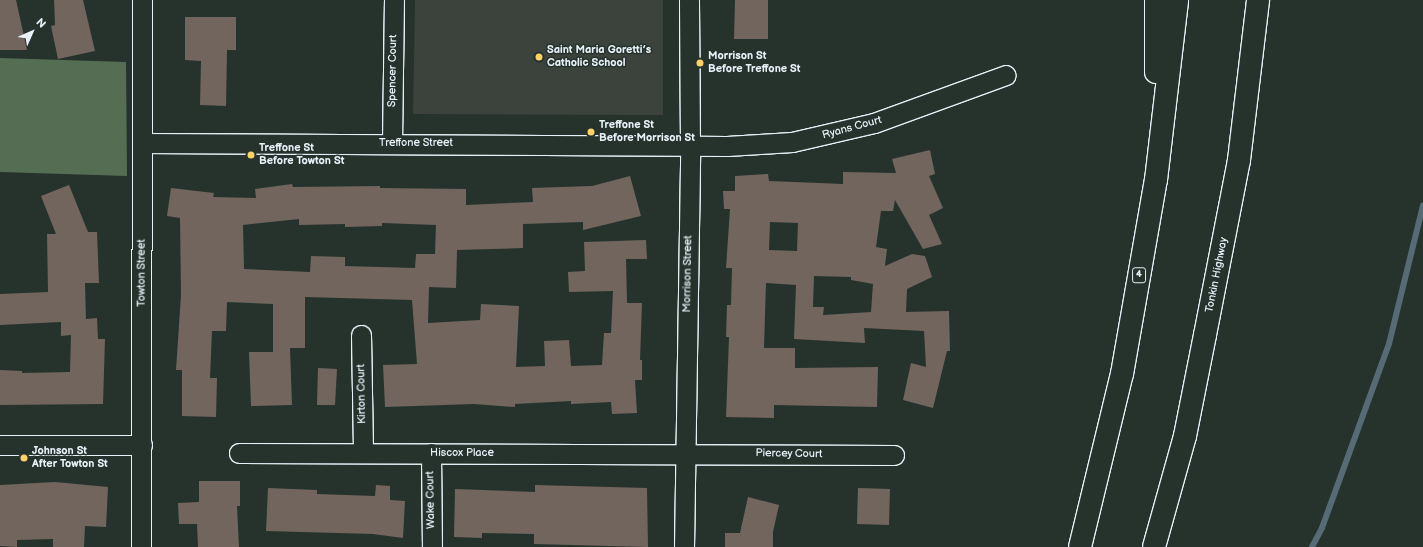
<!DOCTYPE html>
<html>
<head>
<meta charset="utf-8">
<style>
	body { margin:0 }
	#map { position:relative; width:1423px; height:547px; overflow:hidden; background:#26332d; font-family:"Balsamiq Sans",sans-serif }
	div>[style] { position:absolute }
	.built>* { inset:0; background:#3c423c }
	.green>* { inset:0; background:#556d52 }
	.stream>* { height:5.5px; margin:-2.75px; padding:0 2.75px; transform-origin:2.75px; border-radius:2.75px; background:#566b74 }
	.building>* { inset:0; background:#71655e }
	.roads { filter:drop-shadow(1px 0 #e8f1f8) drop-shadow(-1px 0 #e8f1f8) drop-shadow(0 1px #e8f1f8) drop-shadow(0 -1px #e8f1f8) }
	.minor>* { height:19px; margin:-9.5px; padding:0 9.5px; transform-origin:9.5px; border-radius:9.5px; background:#26332d }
	.highway>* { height:22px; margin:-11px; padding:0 11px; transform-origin:11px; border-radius:11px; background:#26332d }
	.dots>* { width:11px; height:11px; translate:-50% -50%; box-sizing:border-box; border:2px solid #26332d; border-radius:50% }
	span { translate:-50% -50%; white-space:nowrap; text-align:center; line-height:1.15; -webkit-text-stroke:3px #26332d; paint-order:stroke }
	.shield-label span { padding:1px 3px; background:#26332d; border:1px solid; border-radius:3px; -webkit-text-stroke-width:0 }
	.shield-label { font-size:10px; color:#e8f1f8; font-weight:700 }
	.poi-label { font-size:11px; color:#e8f1f8; font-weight:700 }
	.left { translate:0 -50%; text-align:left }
	.street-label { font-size:11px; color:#e8f1f8 }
	.north { position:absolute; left:12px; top:12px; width:40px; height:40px; -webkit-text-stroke:3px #26332d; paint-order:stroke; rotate:45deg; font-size:11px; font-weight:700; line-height:16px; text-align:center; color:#e8f1f8 }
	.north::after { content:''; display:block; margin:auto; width:14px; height:18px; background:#e8f1f8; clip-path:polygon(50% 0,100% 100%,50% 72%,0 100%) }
</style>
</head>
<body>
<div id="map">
	<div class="built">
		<i style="clip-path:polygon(415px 0,663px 0,663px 115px,413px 114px)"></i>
	</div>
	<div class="green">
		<i style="clip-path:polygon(0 58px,126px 62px,127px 176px,0 172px)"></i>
	</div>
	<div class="stream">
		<i style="left:1312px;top:547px;width:21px;rotate:-62deg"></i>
		<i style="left:1322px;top:528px;width:196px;rotate:-70deg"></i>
		<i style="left:1389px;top:344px;width:142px;rotate:-76.2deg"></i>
	</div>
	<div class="building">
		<i style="clip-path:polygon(0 0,16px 0,27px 50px,0 50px)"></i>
		<i style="clip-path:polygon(54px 0,83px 0,95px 51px,58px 59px,51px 26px,55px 25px)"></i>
		<i style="clip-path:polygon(735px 0,768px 0,768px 39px,734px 39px)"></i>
		<i style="clip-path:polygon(185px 17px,236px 17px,236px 50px,227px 50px,226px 106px,200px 105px,201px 61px,185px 60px)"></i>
		<i style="clip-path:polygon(evenodd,930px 150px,935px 174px,929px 176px,943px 208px,929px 215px,942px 244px,923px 249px,895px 200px,893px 211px,881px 211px,876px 247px,887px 249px,885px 266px,912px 254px,925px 256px,932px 277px,907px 289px,906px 312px,949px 311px,950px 351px,947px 351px,933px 408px,903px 400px,911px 363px,926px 367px,924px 331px,864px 328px,865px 343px,794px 339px,796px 285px,766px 283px,764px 348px,795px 348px,795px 368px,878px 367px,877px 407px,774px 405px,774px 418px,726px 417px,729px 337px,726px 337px,727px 305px,731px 305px,732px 268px,726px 268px,730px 209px,724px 209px,723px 191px,735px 191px,735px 176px,768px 174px,769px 181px,843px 184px,843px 172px,896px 173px,892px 159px,930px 150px,770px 222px,798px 223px,797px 251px,769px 250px,770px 222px,930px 150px,814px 276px,851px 277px,851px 280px,873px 284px,871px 312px,823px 315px,824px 307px,813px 307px,814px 276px)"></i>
		<i style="clip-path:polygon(evenodd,630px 176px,641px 216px,583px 230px,583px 222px,523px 224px,523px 248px,457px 250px,456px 288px,429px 287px,428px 323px,480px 320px,481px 304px,519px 306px,516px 367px,545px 366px,544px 341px,569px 340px,571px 366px,602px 365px,604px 333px,611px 333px,613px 291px,569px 292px,568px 272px,585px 271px,584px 242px,646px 240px,647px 259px,626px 259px,627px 303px,642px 303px,640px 360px,642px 360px,642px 380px,635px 380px,637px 413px,612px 414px,611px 402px,571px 404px,571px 401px,515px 404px,515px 407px,474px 404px,385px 407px,383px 365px,417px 364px,412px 300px,305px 297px,305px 348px,290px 348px,292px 405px,251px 406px,249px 352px,273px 352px,273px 304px,227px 302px,226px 331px,212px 331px,210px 378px,217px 378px,216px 417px,182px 416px,182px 370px,176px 370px,181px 295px,180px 218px,167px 216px,171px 188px,214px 193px,213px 197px,256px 198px,255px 189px,292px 184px,293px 187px,380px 186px,380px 188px,466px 189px,466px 205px,533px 202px,532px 188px,592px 186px,630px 176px,299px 219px,299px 225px,345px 224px,345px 227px,382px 226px,382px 223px,436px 225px,435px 254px,416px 254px,415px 268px,345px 266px,345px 257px,311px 256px,310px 272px,244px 269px,243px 225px,299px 219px)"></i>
		<i style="clip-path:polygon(69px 185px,88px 232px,97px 232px,99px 283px,85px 283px,86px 319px,97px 318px,98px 339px,105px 339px,103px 404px,0 405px,0 370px,22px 371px,22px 373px,70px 372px,71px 335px,61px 336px,61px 322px,0 325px,0 294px,48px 292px,47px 234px,56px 234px,41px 196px)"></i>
		<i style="clip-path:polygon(318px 368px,337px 369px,335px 405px,317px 405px)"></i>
		<i style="clip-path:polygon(199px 481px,240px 481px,240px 506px,237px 506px,239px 547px,198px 547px,197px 524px,179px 524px,178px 503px,199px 502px)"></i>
		<i style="clip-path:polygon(55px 482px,108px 487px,106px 527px,85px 526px,84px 547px,53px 547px,53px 539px,17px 540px,17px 547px,0 546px,0 485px)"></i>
		<i style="clip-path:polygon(376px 485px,390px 486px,390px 500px,405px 501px,403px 538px,373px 534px,266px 531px,268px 488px,317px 490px,317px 494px,375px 496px)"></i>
		<i style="clip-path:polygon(535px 485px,647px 488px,648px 547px,534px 544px,534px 534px,482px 533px,482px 538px,454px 537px,455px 489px,535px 492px)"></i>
		<i style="clip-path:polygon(858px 488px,890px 489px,889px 525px,857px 524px)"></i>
		<i style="clip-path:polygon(748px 497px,779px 505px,773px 532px,773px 547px,725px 547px,725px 533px,740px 533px)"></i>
	</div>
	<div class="roads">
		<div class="minor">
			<i style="left:392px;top:142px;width:142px;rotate:-89.2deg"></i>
			<i style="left:142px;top:143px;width:585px;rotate:0.29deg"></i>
			<i style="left:727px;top:146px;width:65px;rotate:-3.5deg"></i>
			<i style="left:792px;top:142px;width:84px;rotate:-13deg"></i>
			<i style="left:874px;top:123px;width:140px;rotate:-20deg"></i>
			<i style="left:361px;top:335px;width:118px;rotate:89deg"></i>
			<i style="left:0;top:445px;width:142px"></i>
			<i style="left:239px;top:453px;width:655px;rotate:0.17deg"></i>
			<i style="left:431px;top:453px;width:94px;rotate:89.4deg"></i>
			<i style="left:141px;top:547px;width:547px;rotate:-89.9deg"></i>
			<i style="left:684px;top:547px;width:402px;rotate:-89.1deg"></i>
			<i style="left:690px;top:145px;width:145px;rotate:-90.4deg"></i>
		</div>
		<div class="highway">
			<i style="left:1156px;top:72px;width:72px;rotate:-90deg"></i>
			<i style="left:1080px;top:547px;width:178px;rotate:-76.4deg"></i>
			<i style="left:1122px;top:374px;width:197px;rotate:-80.1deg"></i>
			<i style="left:1156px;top:180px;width:181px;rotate:-83.3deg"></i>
			<i style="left:1154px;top:547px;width:115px;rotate:-74.4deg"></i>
			<i style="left:1185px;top:436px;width:103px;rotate:-78.8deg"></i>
			<i style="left:1205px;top:335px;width:178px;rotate:-79deg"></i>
			<i style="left:1239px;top:160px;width:161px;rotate:-83.2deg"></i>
		</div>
	</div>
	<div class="dots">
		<i style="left:539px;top:57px;background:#ffd166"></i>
		<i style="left:700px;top:63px;background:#ffd166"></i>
		<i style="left:591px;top:132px;background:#ffd166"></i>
		<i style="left:251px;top:155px;background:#ffd166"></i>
		<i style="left:24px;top:458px;background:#ffd166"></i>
	</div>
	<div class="shield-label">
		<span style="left:1139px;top:275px">4</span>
	</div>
	<div class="poi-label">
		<span class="left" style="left:547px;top:57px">Saint Maria Goretti’s<br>Catholic School</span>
		<span class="left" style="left:708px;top:63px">Morrison St<br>Before Treffone St</span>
		<span class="left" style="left:599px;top:132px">Treffone St<br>Before Morrison St</span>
		<span class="left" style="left:259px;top:155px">Treffone St<br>Before Towton St</span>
		<span class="left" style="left:32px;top:458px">Johnson St<br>After Towton St</span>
	</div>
	<div class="street-label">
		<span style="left:393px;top:71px;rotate:-89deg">Spencer Court</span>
		<span style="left:852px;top:128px;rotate:-15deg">Ryans Court</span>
		<span style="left:416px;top:143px">Treffone Street</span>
		<span style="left:142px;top:273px;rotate:-90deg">Towton Street</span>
		<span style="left:688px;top:274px;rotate:-89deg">Morrison Street</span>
		<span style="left:1217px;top:275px;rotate:-79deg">Tonkin Highway</span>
		<span style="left:362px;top:394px;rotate:-91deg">Kirton Court</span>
		<span style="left:462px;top:453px">Hiscox Place</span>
		<span style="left:789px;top:454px;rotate:1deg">Piercey Court</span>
		<span style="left:431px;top:500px;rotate:-91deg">Wake Court</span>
	</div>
	<div class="north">N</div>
</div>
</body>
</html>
